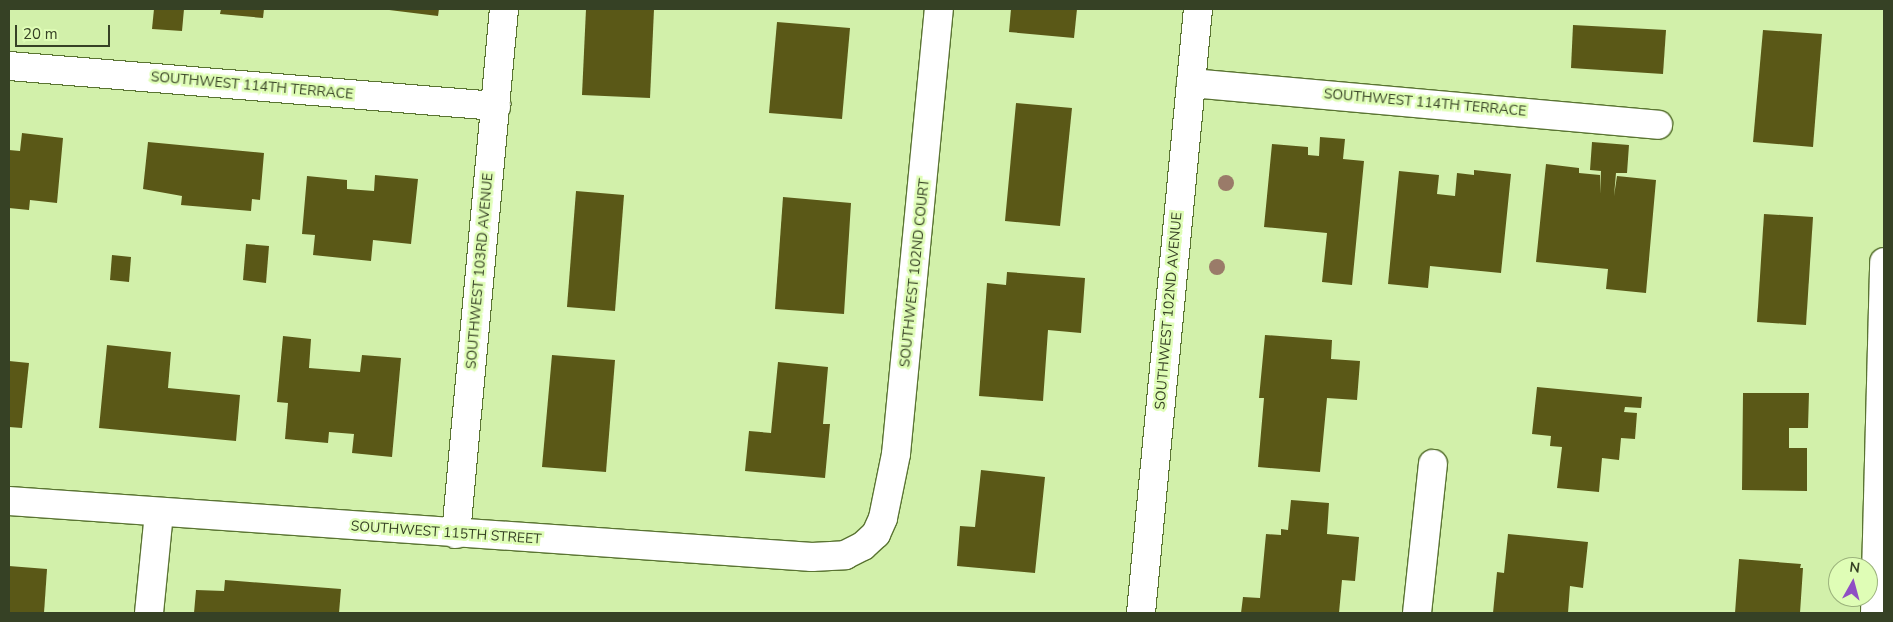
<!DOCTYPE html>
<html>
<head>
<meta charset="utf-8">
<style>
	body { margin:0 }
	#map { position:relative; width:1893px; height:622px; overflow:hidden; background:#d2f0aa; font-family:"Nunito Sans",sans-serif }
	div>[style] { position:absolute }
	.building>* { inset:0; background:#5a5817 }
	.roads { filter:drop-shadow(1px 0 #5a7432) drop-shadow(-1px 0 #5a7432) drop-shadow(0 1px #5a7432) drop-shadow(0 -1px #5a7432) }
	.minor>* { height:28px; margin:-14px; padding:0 14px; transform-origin:14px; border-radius:14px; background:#fff }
	.trees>* { width:16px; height:16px; margin:-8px; border-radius:50%; background:#9a7b69 }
	span { translate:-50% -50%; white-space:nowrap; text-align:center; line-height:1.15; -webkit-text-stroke:5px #dffdb6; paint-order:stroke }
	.street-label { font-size:14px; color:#364125 }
	.frame { position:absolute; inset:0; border:10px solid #364125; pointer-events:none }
	.north { position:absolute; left:1828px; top:557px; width:50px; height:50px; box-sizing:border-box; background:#dffdb6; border:1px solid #9bb27c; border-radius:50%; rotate:7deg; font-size:14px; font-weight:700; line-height:20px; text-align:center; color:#364125 }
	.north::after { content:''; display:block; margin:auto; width:18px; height:22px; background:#8f4ec4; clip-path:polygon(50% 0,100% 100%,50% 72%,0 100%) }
	.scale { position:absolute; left:15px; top:25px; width:95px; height:22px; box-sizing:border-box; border:2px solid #364125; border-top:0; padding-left:6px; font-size:15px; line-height:18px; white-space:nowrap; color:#364125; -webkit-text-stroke:4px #dffdb6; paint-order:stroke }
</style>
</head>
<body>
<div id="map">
	<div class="building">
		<i style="clip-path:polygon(154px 9px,184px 9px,182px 31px,152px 29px)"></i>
		<i style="clip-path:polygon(221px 9px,264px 9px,263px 18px,220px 14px)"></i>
		<i style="clip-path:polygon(381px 9px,439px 9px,438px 16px)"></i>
		<i style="clip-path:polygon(586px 9px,654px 9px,650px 98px,582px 95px)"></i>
		<i style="clip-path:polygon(1011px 9px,1077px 9px,1074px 38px,1009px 32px)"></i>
		<i style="clip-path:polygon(777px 22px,850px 28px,842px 119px,769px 113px)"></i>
		<i style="clip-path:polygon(1573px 25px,1666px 30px,1663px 74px,1571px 68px)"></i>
		<i style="clip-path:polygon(1763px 30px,1822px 34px,1813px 147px,1753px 142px)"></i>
		<i style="clip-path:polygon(1016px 103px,1072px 108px,1060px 226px,1005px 221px)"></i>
		<i style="clip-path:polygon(22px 133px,63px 138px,57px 203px,30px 200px,29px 210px,9px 208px,9px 150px,20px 151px)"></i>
		<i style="clip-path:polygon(1320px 137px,1345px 139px,1343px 159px,1364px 161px,1352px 285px,1322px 282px,1327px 233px,1264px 227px,1272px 144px,1308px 147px,1308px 155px,1319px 156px)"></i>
		<i style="clip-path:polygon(148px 142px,264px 153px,260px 200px,252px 199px,251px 211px,181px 205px,182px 196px,143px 189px)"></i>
		<i style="clip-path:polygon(1592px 142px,1629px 145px,1627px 173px,1616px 173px,1614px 196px,1617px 176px,1656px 180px,1646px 293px,1606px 289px,1608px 269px,1536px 262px,1546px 164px,1579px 168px,1579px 173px,1600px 175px,1600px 194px,1601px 171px,1590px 170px)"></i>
		<i style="clip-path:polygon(1474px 170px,1511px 174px,1501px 273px,1430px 266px,1428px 288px,1388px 284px,1399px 171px,1439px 175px,1437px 194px,1455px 196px,1457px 173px,1474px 175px)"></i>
		<i style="clip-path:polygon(375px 175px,418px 179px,411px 244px,373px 240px,371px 261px,313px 255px,315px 235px,302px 234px,307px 176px,347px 180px,347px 189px,374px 191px)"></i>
		<i style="clip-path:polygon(576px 191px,624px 195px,615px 311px,567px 307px)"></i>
		<i style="clip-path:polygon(783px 197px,851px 203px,844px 314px,775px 309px)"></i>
		<i style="clip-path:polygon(1764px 214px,1813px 217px,1806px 325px,1757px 322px)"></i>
		<i style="clip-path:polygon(246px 244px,269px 246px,266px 283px,243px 280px)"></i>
		<i style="clip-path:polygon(112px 255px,131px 257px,129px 282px,110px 280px)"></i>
		<i style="clip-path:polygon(1007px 272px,1085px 278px,1081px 333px,1048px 330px,1043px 401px,979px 396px,987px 283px,1006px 285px)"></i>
		<i style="clip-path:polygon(1265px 335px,1332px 340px,1331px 359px,1360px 361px,1357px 400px,1327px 398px,1320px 472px,1258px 467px,1264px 398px,1259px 398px)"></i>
		<i style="clip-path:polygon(283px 336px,311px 339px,309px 368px,360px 372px,362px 355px,401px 358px,392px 457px,352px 453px,354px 434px,329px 432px,328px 443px,285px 439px,288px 403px,277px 402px)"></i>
		<i style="clip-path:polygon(107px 345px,171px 352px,168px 388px,240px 395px,236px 441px,99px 428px)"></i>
		<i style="clip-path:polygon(552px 355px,615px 360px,606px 472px,542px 467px)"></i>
		<i style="clip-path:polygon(9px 361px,29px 363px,22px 428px,9px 427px)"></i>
		<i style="clip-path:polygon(778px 362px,828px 367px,823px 424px,830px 424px,825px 478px,745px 471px,749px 431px,771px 433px)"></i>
		<i style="clip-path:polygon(1537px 387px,1642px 397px,1641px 408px,1625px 407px,1624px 412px,1637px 413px,1635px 439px,1621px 438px,1619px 460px,1602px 458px,1599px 492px,1557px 488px,1562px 447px,1550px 446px,1551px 436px,1532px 434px)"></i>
		<i style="clip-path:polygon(1743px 393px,1809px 393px,1808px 428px,1789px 428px,1789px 448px,1807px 448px,1807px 491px,1742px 490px)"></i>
		<i style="clip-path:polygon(981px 470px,1045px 477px,1035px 573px,957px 566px,960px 526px,975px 527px)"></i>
		<i style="clip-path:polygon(1291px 500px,1329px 503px,1327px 534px,1359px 537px,1355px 581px,1342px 580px,1339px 613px,1241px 613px,1243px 597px,1260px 598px,1266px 534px,1281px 535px,1281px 529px,1288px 530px)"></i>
		<i style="clip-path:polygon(1508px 534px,1588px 542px,1583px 588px,1570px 586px,1568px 613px,1493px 613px,1497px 572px,1504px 573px)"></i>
		<i style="clip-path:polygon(1739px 559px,1801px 564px,1800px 568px,1803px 568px,1800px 613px,1735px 613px)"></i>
		<i style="clip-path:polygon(9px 566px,47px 569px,44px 613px,9px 613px)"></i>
		<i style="clip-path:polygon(225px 580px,341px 589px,339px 613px,194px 613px,196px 590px,224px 591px)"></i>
	</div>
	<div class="roads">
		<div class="minor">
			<i style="left:9px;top:66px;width:489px;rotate:4.7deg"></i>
			<i style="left:1191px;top:83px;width:469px;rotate:5.1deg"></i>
			<i style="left:9px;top:501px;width:805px;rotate:3.99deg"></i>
			<i style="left:812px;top:557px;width:33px;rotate:-3deg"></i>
			<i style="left:845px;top:555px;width:20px;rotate:-27deg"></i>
			<i style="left:863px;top:546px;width:18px;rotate:-43deg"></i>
			<i style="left:876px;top:534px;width:17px;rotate:-66deg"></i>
			<i style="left:883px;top:518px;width:65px;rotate:-78.5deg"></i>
			<i style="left:896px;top:454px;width:447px;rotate:-84.5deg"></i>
			<i style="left:456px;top:534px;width:527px;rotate:-84.78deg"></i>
			<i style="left:149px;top:613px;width:101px;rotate:-84.3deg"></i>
			<i style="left:1141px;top:613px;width:607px;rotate:-84.61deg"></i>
			<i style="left:1417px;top:613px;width:150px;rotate:-83.9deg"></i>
			<i style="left:1875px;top:613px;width:351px;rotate:-88.5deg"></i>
		</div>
	</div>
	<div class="trees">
		<i style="left:1226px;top:183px"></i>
		<i style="left:1217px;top:267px"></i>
	</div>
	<div class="street-label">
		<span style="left:252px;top:86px;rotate:5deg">SOUTHWEST 114TH TERRACE</span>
		<span style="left:1425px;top:103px;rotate:5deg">SOUTHWEST 114TH TERRACE</span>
		<span style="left:480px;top:271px;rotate:-85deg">SOUTHWEST 103RD AVENUE</span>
		<span style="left:915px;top:273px;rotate:-84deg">SOUTHWEST 102ND COURT</span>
		<span style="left:1169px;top:311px;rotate:-85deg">SOUTHWEST 102ND AVENUE</span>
		<span style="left:446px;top:533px;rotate:4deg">SOUTHWEST 115TH STREET</span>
	</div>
	<div class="frame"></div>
	<div class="north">N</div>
	<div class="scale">20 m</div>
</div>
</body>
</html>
